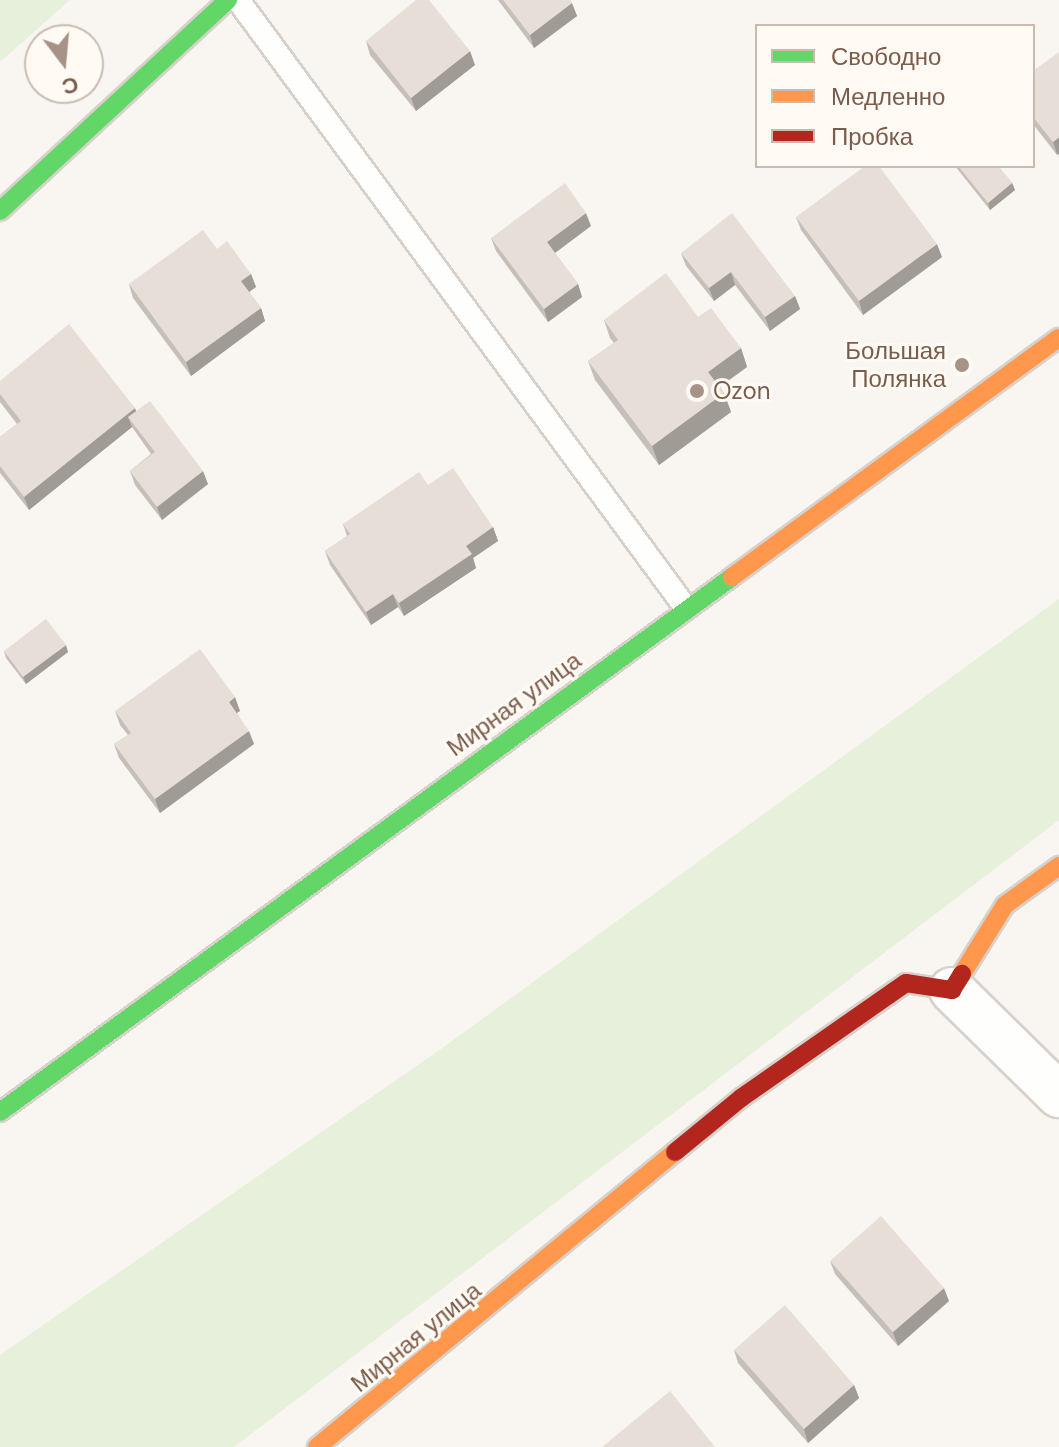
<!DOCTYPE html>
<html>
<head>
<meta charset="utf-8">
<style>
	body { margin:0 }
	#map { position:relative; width:1059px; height:1447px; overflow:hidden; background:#f9f5f0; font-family:"DM Sans",sans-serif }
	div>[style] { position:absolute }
	.green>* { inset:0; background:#e7f0db }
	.roads { filter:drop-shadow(2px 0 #d7d1cb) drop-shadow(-2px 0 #d7d1cb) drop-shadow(0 2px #d7d1cb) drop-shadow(0 -2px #d7d1cb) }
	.lane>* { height:22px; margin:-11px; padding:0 11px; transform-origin:11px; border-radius:11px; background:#fefefd }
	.street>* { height:44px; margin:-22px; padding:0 22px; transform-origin:22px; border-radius:22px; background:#fefefd }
	.fast>* { height:18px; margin:-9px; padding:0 9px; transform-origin:9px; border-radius:9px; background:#63d668 }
	.slow>* { height:18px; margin:-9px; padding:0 9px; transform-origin:9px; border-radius:9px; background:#ff974d }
	.jam>* { height:18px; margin:-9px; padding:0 9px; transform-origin:9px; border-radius:9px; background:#b3261e }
	.wall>* { inset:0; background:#c6bfb9 }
	.shaded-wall>* { inset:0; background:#a19b96 }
	.building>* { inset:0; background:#e6ded7 }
	.dots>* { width:22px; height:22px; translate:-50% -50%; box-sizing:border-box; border:4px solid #fffaf3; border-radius:50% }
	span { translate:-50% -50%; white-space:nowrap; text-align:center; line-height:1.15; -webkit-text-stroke:6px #fffaf3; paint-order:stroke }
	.poi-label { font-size:24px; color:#7a5c4d }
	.right { translate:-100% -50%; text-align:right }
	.left { translate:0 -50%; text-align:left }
	.street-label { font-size:24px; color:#7a5c4d }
	.legend { position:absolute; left:755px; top:24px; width:280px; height:144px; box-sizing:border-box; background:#fffaf3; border:2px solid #cabbb1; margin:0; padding:10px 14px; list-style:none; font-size:24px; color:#7a5c4d }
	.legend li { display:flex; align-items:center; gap:16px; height:40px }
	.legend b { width:40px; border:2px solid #cabbb1 }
	.north { position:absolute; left:24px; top:24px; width:80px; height:80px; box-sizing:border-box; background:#fffaf3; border:2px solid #cabbb1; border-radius:50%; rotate:164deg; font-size:22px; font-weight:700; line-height:32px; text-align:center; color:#7a5c4d }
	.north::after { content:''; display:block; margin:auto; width:28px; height:36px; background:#a69286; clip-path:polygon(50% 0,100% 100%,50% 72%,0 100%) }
</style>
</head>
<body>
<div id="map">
	<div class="green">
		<i style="clip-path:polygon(0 0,70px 0,0 62px)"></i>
		<i style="clip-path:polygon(1059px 599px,1059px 820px,234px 1447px,0 1447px,0 1355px,441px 1049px)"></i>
	</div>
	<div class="roads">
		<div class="lane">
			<i style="left:238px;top:0;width:755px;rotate:53.62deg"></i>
		</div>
		<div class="street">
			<i style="left:952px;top:990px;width:150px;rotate:44.5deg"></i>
		</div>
		<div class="fast">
			<i style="left:0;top:211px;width:311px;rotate:-42.8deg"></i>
			<i style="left:0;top:1112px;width:907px;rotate:-36.16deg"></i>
		</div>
		<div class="slow">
			<i style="left:732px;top:577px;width:405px;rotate:-36.2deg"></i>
			<i style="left:962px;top:974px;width:81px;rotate:-58.1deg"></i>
			<i style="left:1005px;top:905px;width:67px;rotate:-35.8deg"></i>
			<i style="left:317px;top:1447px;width:464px;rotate:-39.5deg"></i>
		</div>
		<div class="jam">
			<i style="left:675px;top:1152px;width:85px;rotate:-39.3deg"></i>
			<i style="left:741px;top:1098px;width:201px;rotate:-34.9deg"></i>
			<i style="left:906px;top:983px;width:47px;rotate:8.7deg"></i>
			<i style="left:952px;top:990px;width:19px;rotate:-58deg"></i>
		</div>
	</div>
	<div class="wall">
		<i style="clip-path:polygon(498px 0,570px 0,577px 16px,534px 48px)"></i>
		<i style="clip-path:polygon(366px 41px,475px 65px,416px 111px,370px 55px)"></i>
		<i style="clip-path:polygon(1033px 71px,1057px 155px,1033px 124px)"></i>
		<i style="clip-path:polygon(955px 166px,998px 166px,1012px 183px,1015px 190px,990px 210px)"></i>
		<i style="clip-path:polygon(796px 217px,942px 257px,863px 315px,801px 230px)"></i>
		<i style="clip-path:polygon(591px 226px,555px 253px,578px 284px,582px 297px,548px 322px,496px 251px,491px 238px)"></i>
		<i style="clip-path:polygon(217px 249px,251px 274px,256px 287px,249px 292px,261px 308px,265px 321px,191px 376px,133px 298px,129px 284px)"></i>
		<i style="clip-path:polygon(681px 253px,795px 296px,800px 309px,770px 331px,735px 285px,714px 301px,686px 266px)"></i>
		<i style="clip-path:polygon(698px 317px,741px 348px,747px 367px,720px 387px,724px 393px,731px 412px,659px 465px,595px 380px,588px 361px,614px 343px,610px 338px,604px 320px)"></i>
		<i style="clip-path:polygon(0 381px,136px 411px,208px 484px,162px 520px,135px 485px,130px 471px,151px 454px,132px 427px,29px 510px,0 473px,0 437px,17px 424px,0 402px)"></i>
		<i style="clip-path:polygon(428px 485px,493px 527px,498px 541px,473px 558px,476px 568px,404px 616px,398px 607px,371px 625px,330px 565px,325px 551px,347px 536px,343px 524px)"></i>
		<i style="clip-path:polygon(4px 651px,68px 652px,26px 684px,6px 658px)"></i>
		<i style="clip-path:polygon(115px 711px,240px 711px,237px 713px,254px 744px,160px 813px,119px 758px,114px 744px,128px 735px,120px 725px)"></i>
		<i style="clip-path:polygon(830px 1261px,949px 1301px,898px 1346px,835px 1274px)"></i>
		<i style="clip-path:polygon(734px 1350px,854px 1385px,859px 1398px,808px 1443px,738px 1363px)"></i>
	</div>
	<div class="shaded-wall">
		<i style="clip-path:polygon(572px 3px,577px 16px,534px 48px,530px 35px)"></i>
		<i style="clip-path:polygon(470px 51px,475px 65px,416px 111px,411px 98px)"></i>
		<i style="clip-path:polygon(1059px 137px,1059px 154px,1057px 155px,1053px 142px)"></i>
		<i style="clip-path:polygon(1012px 183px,1015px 190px,990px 210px,988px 203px)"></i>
		<i style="clip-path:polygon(586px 213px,591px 226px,552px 255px,547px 242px)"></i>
		<i style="clip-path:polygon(937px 244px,942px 257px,863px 315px,859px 301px)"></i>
		<i style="clip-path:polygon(731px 272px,735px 285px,714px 301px,709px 288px)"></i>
		<i style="clip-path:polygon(251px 274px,256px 287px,246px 294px,241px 281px)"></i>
		<i style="clip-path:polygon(578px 284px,582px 297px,548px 322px,544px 309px)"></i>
		<i style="clip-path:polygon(795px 296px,800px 309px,770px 331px,765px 317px)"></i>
		<i style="clip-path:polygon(261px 308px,265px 321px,191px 376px,186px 362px)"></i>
		<i style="clip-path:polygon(741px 348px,747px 367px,715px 390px,708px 372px)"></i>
		<i style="clip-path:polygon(724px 393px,731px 412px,659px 465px,652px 446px)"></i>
		<i style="clip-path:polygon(135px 408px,140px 421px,128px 417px,132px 427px,29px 510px,24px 497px)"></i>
		<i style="clip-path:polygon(203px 471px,208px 484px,162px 520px,157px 507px)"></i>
		<i style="clip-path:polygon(493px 527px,498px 541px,473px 558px,476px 568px,404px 616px,399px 603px,466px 546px)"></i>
		<i style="clip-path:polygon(393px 594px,398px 607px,371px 625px,366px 612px)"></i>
		<i style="clip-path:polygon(66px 645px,68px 652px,26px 684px,23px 677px)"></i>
		<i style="clip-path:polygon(235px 697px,240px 711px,233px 715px,229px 702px)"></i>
		<i style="clip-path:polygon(249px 731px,254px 744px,160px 813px,155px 799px)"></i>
		<i style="clip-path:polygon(944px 1288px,949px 1301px,898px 1346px,893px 1332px)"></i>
		<i style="clip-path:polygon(854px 1385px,859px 1398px,808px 1443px,804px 1429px)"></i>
	</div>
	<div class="building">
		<i style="clip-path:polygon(416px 0,429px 0,470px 51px,411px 98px,366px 41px)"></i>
		<i style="clip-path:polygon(503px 0,570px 0,572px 3px,530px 35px)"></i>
		<i style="clip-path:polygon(1059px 52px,1059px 137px,1053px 142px,1033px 117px,1033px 71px)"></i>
		<i style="clip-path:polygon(865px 166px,879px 166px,937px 244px,859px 301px,796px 217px)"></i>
		<i style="clip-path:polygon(958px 166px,998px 166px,1012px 183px,988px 203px)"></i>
		<i style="clip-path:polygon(565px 183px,586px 213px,547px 242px,578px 284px,544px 309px,491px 238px)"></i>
		<i style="clip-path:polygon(732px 213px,795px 296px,765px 317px,731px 272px,709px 288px,681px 253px)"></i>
		<i style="clip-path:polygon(203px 230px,217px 249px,227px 241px,251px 274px,241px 281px,261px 308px,186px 362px,129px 284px)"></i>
		<i style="clip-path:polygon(666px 273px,698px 317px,711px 308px,741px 348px,708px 372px,724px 393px,652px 446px,588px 361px,618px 340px,604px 320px)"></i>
		<i style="clip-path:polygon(69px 324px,135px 408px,24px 497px,0 466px,0 437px,21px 421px,0 394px,0 381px)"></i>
		<i style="clip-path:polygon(150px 401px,203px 471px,157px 507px,130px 471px,155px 452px,128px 417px)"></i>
		<i style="clip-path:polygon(453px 468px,493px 527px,466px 546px,472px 554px,399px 603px,393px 594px,366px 612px,325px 551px,350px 534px,343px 524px,419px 472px,428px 485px)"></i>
		<i style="clip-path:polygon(46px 619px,66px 645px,23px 677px,4px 651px)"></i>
		<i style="clip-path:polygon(200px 649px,235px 697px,229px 702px,249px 731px,155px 799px,114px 744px,131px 733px,115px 711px)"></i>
		<i style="clip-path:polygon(881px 1216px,944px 1288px,893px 1332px,830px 1261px)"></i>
		<i style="clip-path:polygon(785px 1305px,854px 1385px,804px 1429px,734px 1350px)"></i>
		<i style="clip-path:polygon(670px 1391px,715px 1447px,602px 1447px)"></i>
	</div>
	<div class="dots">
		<i style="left:962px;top:365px;background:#a69286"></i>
		<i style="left:697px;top:391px;background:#a69286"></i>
	</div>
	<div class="poi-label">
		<span class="right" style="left:946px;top:365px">Большая<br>Полянка</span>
		<span class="left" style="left:713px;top:391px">Ozon</span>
	</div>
	<div class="street-label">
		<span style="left:514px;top:704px;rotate:-36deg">Мирная улица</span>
		<span style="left:416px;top:1337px;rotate:-39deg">Мирная улица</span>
	</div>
	<ul class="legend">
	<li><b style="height:10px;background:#63d668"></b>Свободно</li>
	<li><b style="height:10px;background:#ff974d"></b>Медленно</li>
	<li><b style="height:10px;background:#b3261e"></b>Пробка</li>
	</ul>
	<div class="north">С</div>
</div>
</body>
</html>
